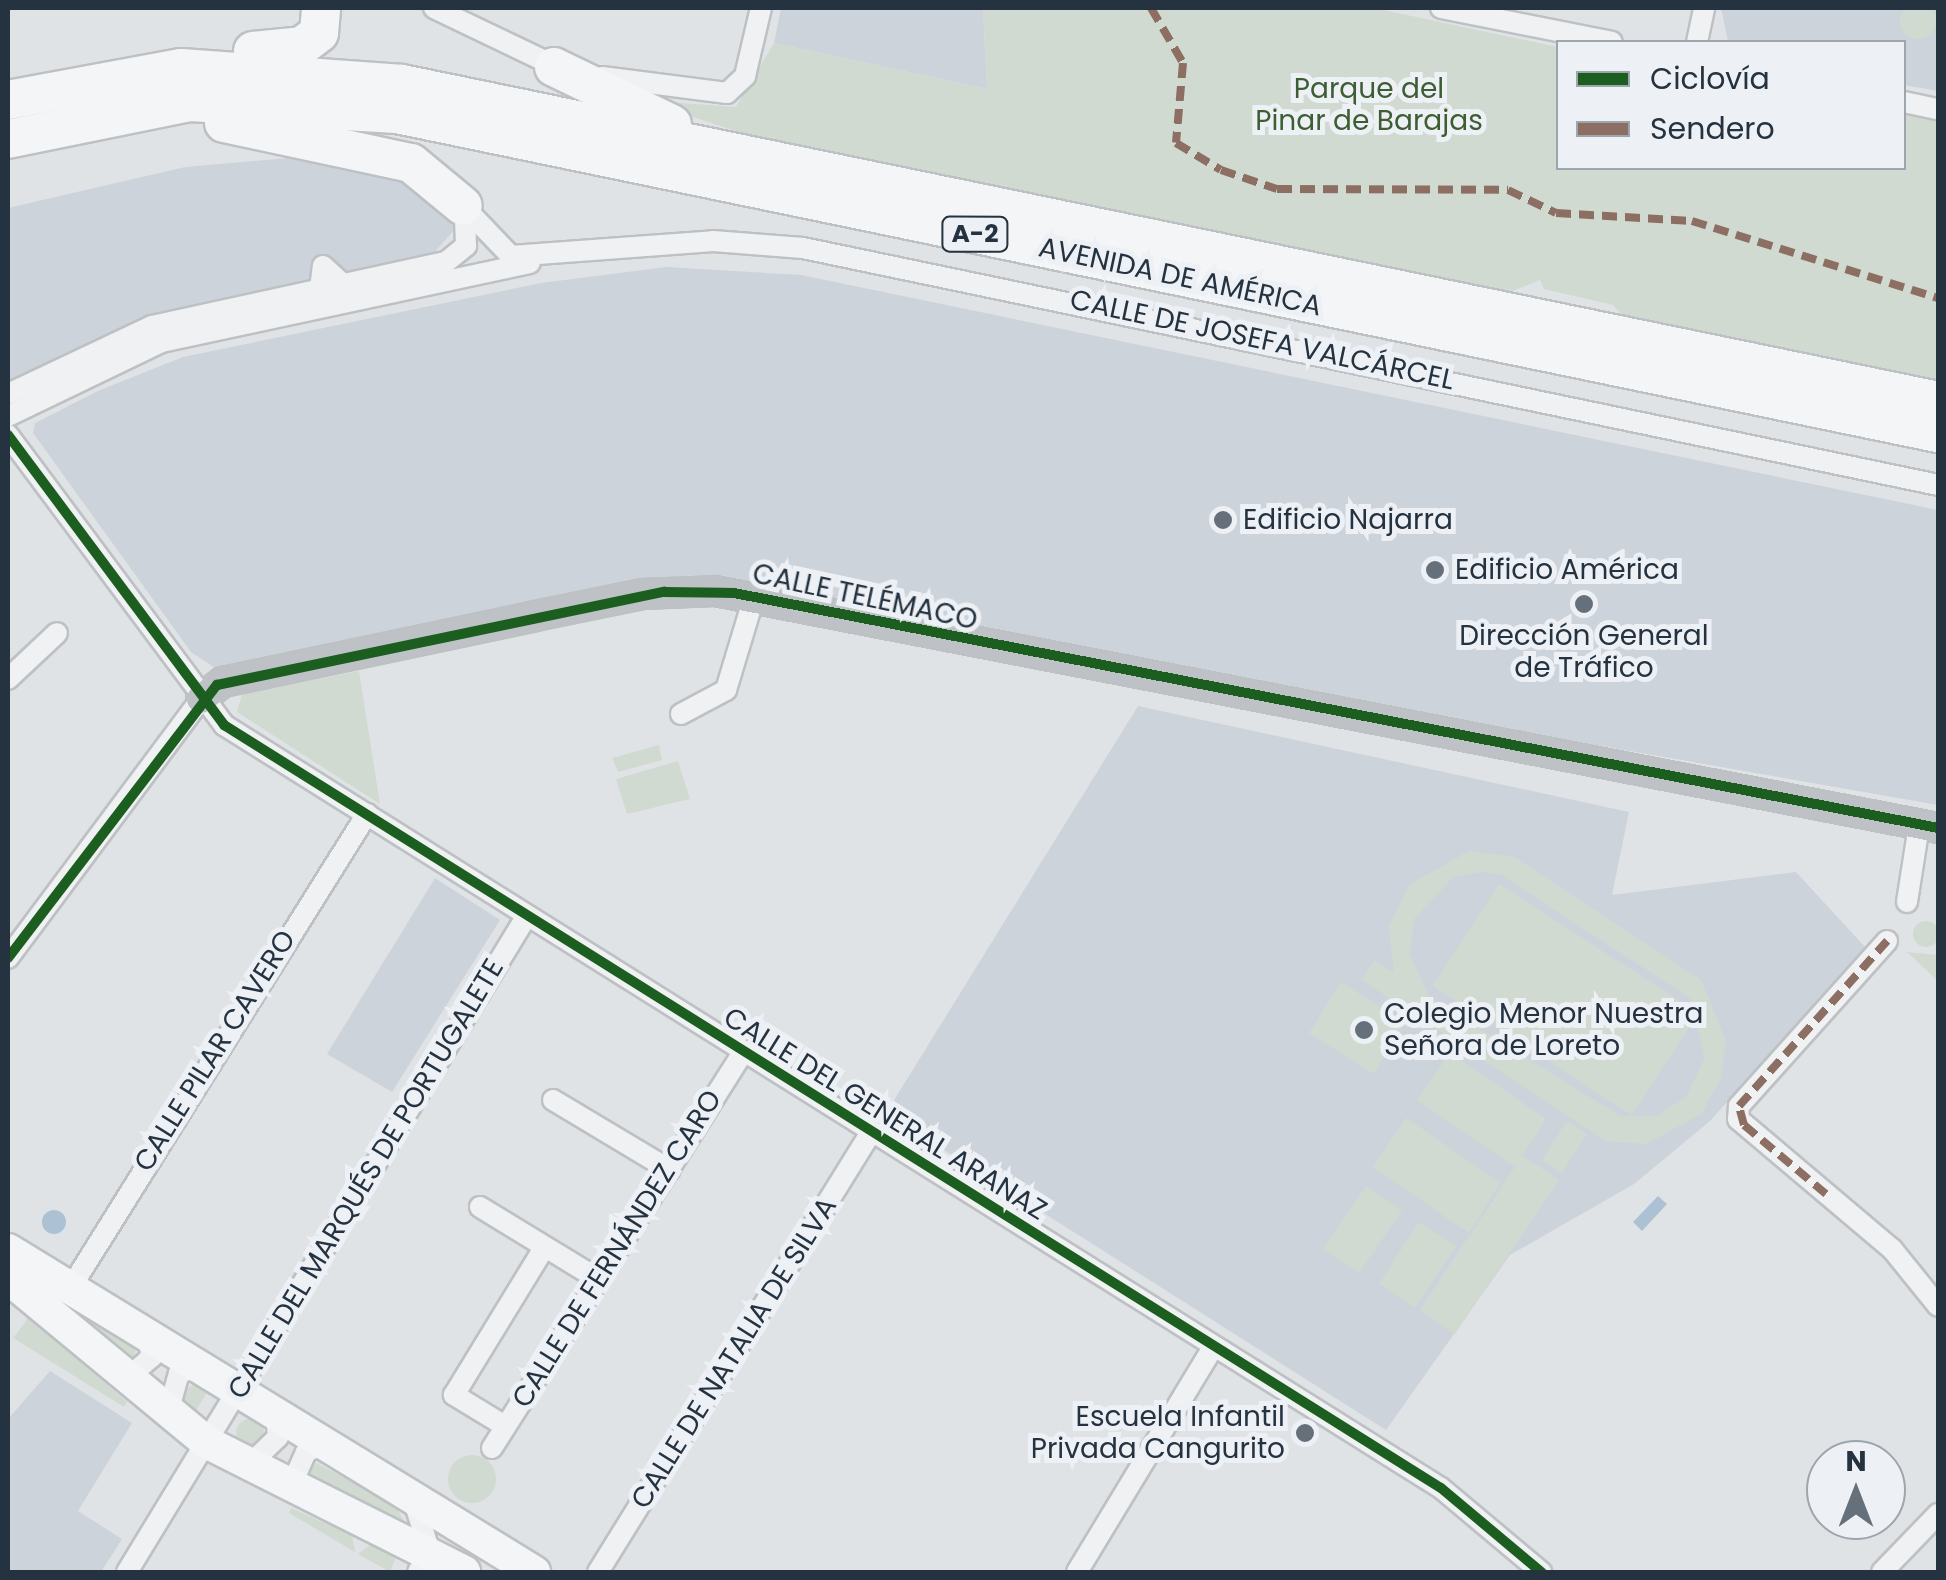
<!DOCTYPE html>
<html>
<head>
<meta charset="utf-8">
<style>
	body { margin:0 }
	#map { position:relative; width:1946px; height:1580px; overflow:hidden; background:#e0e3e6; font-family:Poppins,sans-serif }
	div>[style] { position:absolute }
	.built>* { inset:0; background:#cdd3da }
	.green>* { inset:0; background:#d1dad0 }
	.round { border-radius:50% }
	.water>* { inset:0; background:#acc2d4 }
	.roads { filter:drop-shadow(2px 0 #bec1c4) drop-shadow(-2px 0 #bec1c4) drop-shadow(0 2px #bec1c4) drop-shadow(0 -2px #bec1c4) }
	.street>* { height:20px; margin:-10px; padding:0 10px; transform-origin:10px; border-radius:10px; background:#eff1f2 }
	.secondary>* { height:28px; margin:-14px; padding:0 14px; transform-origin:14px; border-radius:14px; background:#bec2c6 }
	.primary>* { height:32px; margin:-16px; padding:0 16px; transform-origin:16px; border-radius:16px; background:#f4f5f6 }
	.highway>* { height:38px; margin:-19px; padding:0 19px; transform-origin:19px; border-radius:19px; background:#f4f5f6 }
	.quiet>* { height:8px; margin-top:-4px; transform-origin:0; background:repeating-linear-gradient(90deg,#8d6e63 0 15px,transparent 0 23px) }
	.cycleway>* { height:10px; margin:-5px; padding:0 5px; transform-origin:5px; border-radius:5px; background:#1b5e20 }
	.dots>* { width:28px; height:28px; translate:-50% -50%; box-sizing:border-box; border:5px solid #edf1f6; border-radius:50% }
	span { translate:-50% -50%; white-space:nowrap; text-align:center; line-height:1.15; -webkit-text-stroke:10px #edf1f6; paint-order:stroke }
	.shield-label span { padding:2px 8px; background:#edf1f6; border:2px solid; border-radius:8px; -webkit-text-stroke-width:0 }
	.shield-label { font-size:25px; color:#253240; font-weight:700 }
	.park-label { font-size:28px; color:#3d5d32 }
	.street-label { font-size:28px; color:#253240 }
	.poi-label { font-size:28px; color:#253240 }
	.left { translate:0 -50%; text-align:left }
	.right { translate:-100% -50%; text-align:right }
	.frame { position:absolute; inset:0; border:10px solid #253240; pointer-events:none }
	.legend { position:absolute; left:1556px; top:40px; width:350px; height:130px; box-sizing:border-box; background:#edf1f6; border:2px solid #9da5ad; margin:0; padding:12px 18px; list-style:none; font-size:30px; color:#253240 }
	.legend li { display:flex; align-items:center; gap:20px; height:50px }
	.legend b { width:50px; border:2px solid #9da5ad }
	.north { position:absolute; left:1806px; top:1440px; width:100px; height:100px; box-sizing:border-box; background:#edf1f6; border:2px solid #9da5ad; border-radius:50%; rotate:0deg; font-size:28px; font-weight:700; line-height:40px; text-align:center; color:#253240 }
	.north::after { content:''; display:block; margin:auto; width:35px; height:45px; background:#66707a; clip-path:polygon(50% 0,100% 100%,50% 72%,0 100%) }
</style>
</head>
<body>
<div id="map">
	<div class="built">
		<i style="clip-path:polygon(781px 8px,983px 8px,987px 89px,774px 43px)"></i>
		<i style="clip-path:polygon(1721px 8px,1938px 8px,1938px 91px,1904px 85px,1904px 42px,1728px 42px)"></i>
		<i style="clip-path:polygon(289px 158px,401px 175px,456px 215px,455px 229px,433px 254px,163px 314px,8px 386px,8px 208px,185px 167px)"></i>
		<i style="clip-path:polygon(666px 267px,801px 275px,1938px 510px,1938px 805px,1231px 681px,703px 575px,646px 578px,215px 668px,191px 652px,33px 433px,35px 423px,100px 390px,183px 357px,541px 283px)"></i>
		<i style="clip-path:polygon(1138px 706px,1629px 812px,1612px 895px,1796px 872px,1865px 947px,1710px 1121px,1634px 1184px,1510px 1255px,1386px 1430px,886px 1113px)"></i>
		<i style="clip-path:polygon(435px 878px,500px 920px,392px 1092px,327px 1054px)"></i>
		<i style="clip-path:polygon(50px 1371px,132px 1423px,78px 1511px,122px 1539px,101px 1572px,8px 1572px,8px 1419px)"></i>
	</div>
	<div class="green">
		<i class="round" style="left:1900px;top:3px;width:36px;height:36px"></i>
		<i style="clip-path:polygon(983px 8px,1374px 8px,1558px 47px,1558px 168px,1904px 168px,1904px 113px,1938px 119px,1938px 381px,1625px 318px,1613px 305px,1544px 289px,1540px 280px,1505px 294px,745px 134px,641px 100px,736px 107px,774px 43px,987px 89px)"></i>
		<i style="clip-path:polygon(359px 671px,380px 804px,237px 712px,242px 694px)"></i>
		<i style="clip-path:polygon(659px 745px,662px 760px,618px 772px,612px 758px)"></i>
		<i style="clip-path:polygon(678px 761px,690px 799px,627px 814px,616px 779px)"></i>
		<i style="clip-path:polygon(evenodd,1469px 851px,1514px 857px,1701px 980px,1726px 1041px,1721px 1078px,1701px 1114px,1646px 1144px,1606px 1141px,1362px 980px,1374px 961px,1394px 973px,1389px 926px,1410px 884px,1469px 851px,1481px 872px,1502px 875px,1690px 998px,1705px 1058px,1686px 1097px,1657px 1116px,1620px 1116px,1429px 997px,1410px 954px,1414px 919px,1453px 877px,1481px 872px)"></i>
		<i style="clip-path:polygon(1499px 884px,1698px 1013px,1632px 1115px,1433px 986px)"></i>
		<i class="round" style="left:1913px;top:921px;width:26px;height:26px"></i>
		<i style="clip-path:polygon(1907px 952px,1938px 955px,1938px 981px)"></i>
		<i style="clip-path:polygon(1341px 982px,1405px 1023px,1373px 1074px,1309px 1033px)"></i>
		<i style="clip-path:polygon(1450px 1053px,1546px 1119px,1522px 1156px,1559px 1180px,1455px 1334px,1420px 1310px,1515px 1167px,1417px 1100px)"></i>
		<i style="clip-path:polygon(1406px 1118px,1500px 1183px,1469px 1233px,1373px 1167px)"></i>
		<i style="clip-path:polygon(1567px 1121px,1587px 1134px,1561px 1174px,1542px 1160px)"></i>
		<i style="clip-path:polygon(1366px 1186px,1402px 1210px,1359px 1273px,1323px 1249px)"></i>
		<i style="clip-path:polygon(1419px 1222px,1456px 1246px,1415px 1308px,1379px 1284px)"></i>
		<i style="clip-path:polygon(8px 1260px,136px 1347px,134px 1360px,132px 1362px)"></i>
		<i style="clip-path:polygon(29px 1317px,127px 1402px,124px 1407px,13px 1338px)"></i>
		<i style="clip-path:polygon(196px 1383px,208px 1391px,192px 1417px,179px 1394px)"></i>
		<i class="round" style="left:236px;top:1419px;width:28px;height:28px"></i>
		<i class="round" style="left:448px;top:1455px;width:48px;height:48px"></i>
		<i style="clip-path:polygon(316px 1463px,394px 1503px,408px 1529px,307px 1475px)"></i>
		<i style="clip-path:polygon(291px 1508px,352px 1535px,355px 1552px,289px 1513px)"></i>
		<i style="clip-path:polygon(373px 1543px,397px 1554px,390px 1572px,358px 1554px)"></i>
	</div>
	<div class="water">
		<i style="clip-path:polygon(1658px 1196px,1667px 1204px,1642px 1231px,1633px 1222px)"></i>
		<i class="round" style="left:42px;top:1210px;width:24px;height:24px"></i>
	</div>
	<div class="roads">
		<div class="street">
			<i style="left:434px;top:8px;width:139px;rotate:25.6deg"></i>
			<i style="left:1441px;top:8px;width:174px;rotate:11.2deg"></i>
			<i style="left:1697px;top:42px;width:35px;rotate:-78deg"></i>
			<i style="left:602px;top:77px;width:126px;rotate:7.3deg"></i>
			<i style="left:727px;top:93px;width:25px;rotate:-43deg"></i>
			<i style="left:745px;top:76px;width:70px;rotate:-76.8deg"></i>
			<i style="left:1904px;top:102px;width:35px;rotate:12deg"></i>
			<i style="left:463px;top:206px;width:69px;rotate:46.2deg"></i>
			<i style="left:511px;top:256px;width:203px;rotate:-4.2deg"></i>
			<i style="left:713px;top:241px;width:90px;rotate:4.4deg"></i>
			<i style="left:803px;top:248px;width:1159px;rotate:11.79deg"></i>
			<i style="left:320px;top:289px;width:23px;rotate:-83deg"></i>
			<i style="left:323px;top:266px;width:27px;rotate:42deg"></i>
			<i style="left:8px;top:394px;width:159px;rotate:-25.3deg"></i>
			<i style="left:152px;top:326px;width:301px;rotate:-12.3deg"></i>
			<i style="left:446px;top:262px;width:26px;rotate:-39deg"></i>
			<i style="left:466px;top:246px;width:33px;rotate:-92deg"></i>
			<i style="left:8px;top:416px;width:171px;rotate:-25.7deg"></i>
			<i style="left:162px;top:342px;width:376px;rotate:-12.1deg"></i>
			<i style="left:8px;top:435px;width:362px;rotate:53.3deg"></i>
			<i style="left:224px;top:725px;width:1436px;rotate:32.09deg"></i>
			<i style="left:1441px;top:1488px;width:131px;rotate:40deg"></i>
			<i style="left:8px;top:679px;width:67px;rotate:-43.2deg"></i>
			<i style="left:681px;top:714px;width:51px;rotate:-28.1deg"></i>
			<i style="left:726px;top:690px;width:97px;rotate:-73.2deg"></i>
			<i style="left:1907px;top:902px;width:78px;rotate:-81.1deg"></i>
			<i style="left:1887px;top:941px;width:222px;rotate:131.9deg"></i>
			<i style="left:1739px;top:1106px;width:13px;rotate:94deg"></i>
			<i style="left:1738px;top:1119px;width:202px;rotate:40.2deg"></i>
			<i style="left:1892px;top:1249px;width:73px;rotate:51.1deg"></i>
			<i style="left:8px;top:958px;width:323px;rotate:-53.3deg"></i>
			<i style="left:553px;top:1100px;width:136px;rotate:30.9deg"></i>
			<i style="left:480px;top:1207px;width:138px;rotate:31.4deg"></i>
			<i style="left:68px;top:1292px;width:564px;rotate:-57.97deg"></i>
			<i style="left:124px;top:1381px;width:37px;rotate:-41deg"></i>
			<i style="left:152px;top:1357px;width:18px;rotate:-103deg"></i>
			<i style="left:167px;top:1416px;width:45px;rotate:-74.4deg"></i>
			<i style="left:179px;top:1373px;width:21px;rotate:-17deg"></i>
			<i style="left:505px;top:1426px;width:60px;rotate:-148.7deg"></i>
			<i style="left:454px;top:1395px;width:172px;rotate:-58.5deg"></i>
			<i style="left:492px;top:1448px;width:469px;rotate:-57.6deg"></i>
			<i style="left:248px;top:1466px;width:42px;rotate:-44deg"></i>
			<i style="left:278px;top:1437px;width:24px;rotate:-95deg"></i>
			<i style="left:300px;top:1492px;width:14px;rotate:-115deg"></i>
			<i style="left:294px;top:1479px;width:30px;rotate:-66deg"></i>
			<i style="left:306px;top:1452px;width:19px;rotate:-25deg"></i>
			<i style="left:414px;top:1502px;width:52px;rotate:72.3deg"></i>
			<i style="left:430px;top:1552px;width:23px;rotate:121deg"></i>
			<i style="left:127px;top:1572px;width:767px;rotate:-58.65deg"></i>
			<i style="left:598px;top:1572px;width:516px;rotate:-58.16deg"></i>
			<i style="left:1077px;top:1572px;width:263px;rotate:-58.8deg"></i>
			<i style="left:1882px;top:1572px;width:81px;rotate:-46deg"></i>
		</div>
		<div class="secondary">
			<i style="left:201px;top:699px;width:28px;rotate:-38deg"></i>
			<i style="left:223px;top:682px;width:319px;rotate:-11.9deg"></i>
			<i style="left:535px;top:616px;width:110px;rotate:-11.5deg"></i>
			<i style="left:643px;top:594px;width:72px;rotate:-2.4deg"></i>
			<i style="left:715px;top:591px;width:1246px;rotate:10.97deg"></i>
		</div>
		<div class="primary">
			<i style="left:8px;top:1250px;width:617px;rotate:31.47deg"></i>
			<i style="left:8px;top:1278px;width:257px;rotate:39.6deg"></i>
			<i style="left:206px;top:1442px;width:289px;rotate:26.7deg"></i>
		</div>
		<div class="highway">
			<i style="left:253px;top:51px;width:49px;rotate:-5.8deg"></i>
			<i style="left:302px;top:46px;width:21px;rotate:-37deg"></i>
			<i style="left:319px;top:33px;width:25px;rotate:-85deg"></i>
			<i style="left:554px;top:67px;width:131px;rotate:25.8deg"></i>
			<i style="left:8px;top:100px;width:176px;rotate:-10.5deg"></i>
			<i style="left:181px;top:68px;width:222px;rotate:4.1deg"></i>
			<i style="left:402px;top:84px;width:1568px;rotate:11.66deg"></i>
			<i style="left:224px;top:123px;width:191px;rotate:12.1deg"></i>
			<i style="left:411px;top:163px;width:67px;rotate:39.6deg"></i>
			<i style="left:8px;top:139px;width:186px;rotate:-11.5deg"></i>
			<i style="left:190px;top:102px;width:207px;rotate:3.3deg"></i>
			<i style="left:397px;top:114px;width:1574px;rotate:11.7deg"></i>
		</div>
	</div>
	<div class="quiet">
		<i style="left:1151px;top:8px;width:64px;rotate:59.8deg"></i>
		<i style="left:1183px;top:63px;width:80px;rotate:95deg"></i>
		<i style="left:1176px;top:143px;width:52px;rotate:31deg"></i>
		<i style="left:1221px;top:170px;width:59px;rotate:18.7deg"></i>
		<i style="left:1277px;top:189px;width:231px;rotate:0.2deg"></i>
		<i style="left:1508px;top:190px;width:53px;rotate:25.6deg"></i>
		<i style="left:1556px;top:213px;width:136px;rotate:3.4deg"></i>
		<i style="left:1692px;top:221px;width:258px;rotate:17.4deg"></i>
		<i style="left:1826px;top:1194px;width:107px;rotate:-139.9deg"></i>
		<i style="left:1744px;top:1125px;width:20px;rotate:-105deg"></i>
		<i style="left:1739px;top:1106px;width:222px;rotate:-48.1deg"></i>
	</div>
	<div class="cycleway">
		<i style="left:8px;top:435px;width:362px;rotate:53.3deg"></i>
		<i style="left:224px;top:725px;width:1436px;rotate:32.09deg"></i>
		<i style="left:1441px;top:1488px;width:131px;rotate:40deg"></i>
		<i style="left:8px;top:958px;width:344px;rotate:-52.6deg"></i>
		<i style="left:217px;top:685px;width:457px;rotate:-11.8deg"></i>
		<i style="left:664px;top:592px;width:70px;rotate:0.8deg"></i>
		<i style="left:734px;top:593px;width:1227px;rotate:11.04deg"></i>
	</div>
	<div class="dots">
		<i style="left:1223px;top:520px;background:#66707a"></i>
		<i style="left:1435px;top:570px;background:#66707a"></i>
		<i style="left:1584px;top:604px;background:#66707a"></i>
		<i style="left:1364px;top:1030px;background:#66707a"></i>
		<i style="left:1305px;top:1433px;background:#66707a"></i>
	</div>
	<div class="shield-label">
		<span style="left:975px;top:234px">A-2</span>
	</div>
	<div class="park-label">
		<span style="left:1369px;top:105px">Parque del<br>Pinar de Barajas</span>
	</div>
	<div class="street-label">
		<span style="left:1180px;top:277px;rotate:12deg">AVENIDA DE AMÉRICA</span>
		<span style="left:1262px;top:340px;rotate:12deg">CALLE DE JOSEFA VALCÁRCEL</span>
		<span style="left:865px;top:597px;rotate:12deg">CALLE TELÉMACO</span>
		<span style="left:215px;top:1051px;rotate:-58deg">CALLE PILAR CAVERO</span>
		<span style="left:885px;top:1114px;rotate:32deg">CALLE DEL GENERAL ARANAZ</span>
		<span style="left:366px;top:1179px;rotate:-59deg">CALLE DEL MARQUÉS DE PORTUGALETE</span>
		<span style="left:617px;top:1249px;rotate:-58deg">CALLE DE FERNÁNDEZ CARO</span>
		<span style="left:734px;top:1353px;rotate:-58deg">CALLE DE NATALIA DE SILVA</span>
	</div>
	<div class="poi-label">
		<span class="left" style="left:1243px;top:520px">Edificio Najarra</span>
		<span class="left" style="left:1455px;top:570px">Edificio América</span>
		<span style="left:1584px;top:652px">Dirección General<br>de Tráfico</span>
		<span class="left" style="left:1384px;top:1030px">Colegio Menor Nuestra<br>Señora de Loreto</span>
		<span class="right" style="left:1285px;top:1433px">Escuela Infantil<br>Privada Cangurito</span>
	</div>
	<div class="frame"></div>
	<ul class="legend">
	<li><b style="height:12px;background:#1b5e20"></b>Ciclovía</li>
	<li><b style="height:12px;background:#8d6e63"></b>Sendero</li>
	</ul>
	<div class="north">N</div>
</div>
</body>
</html>
